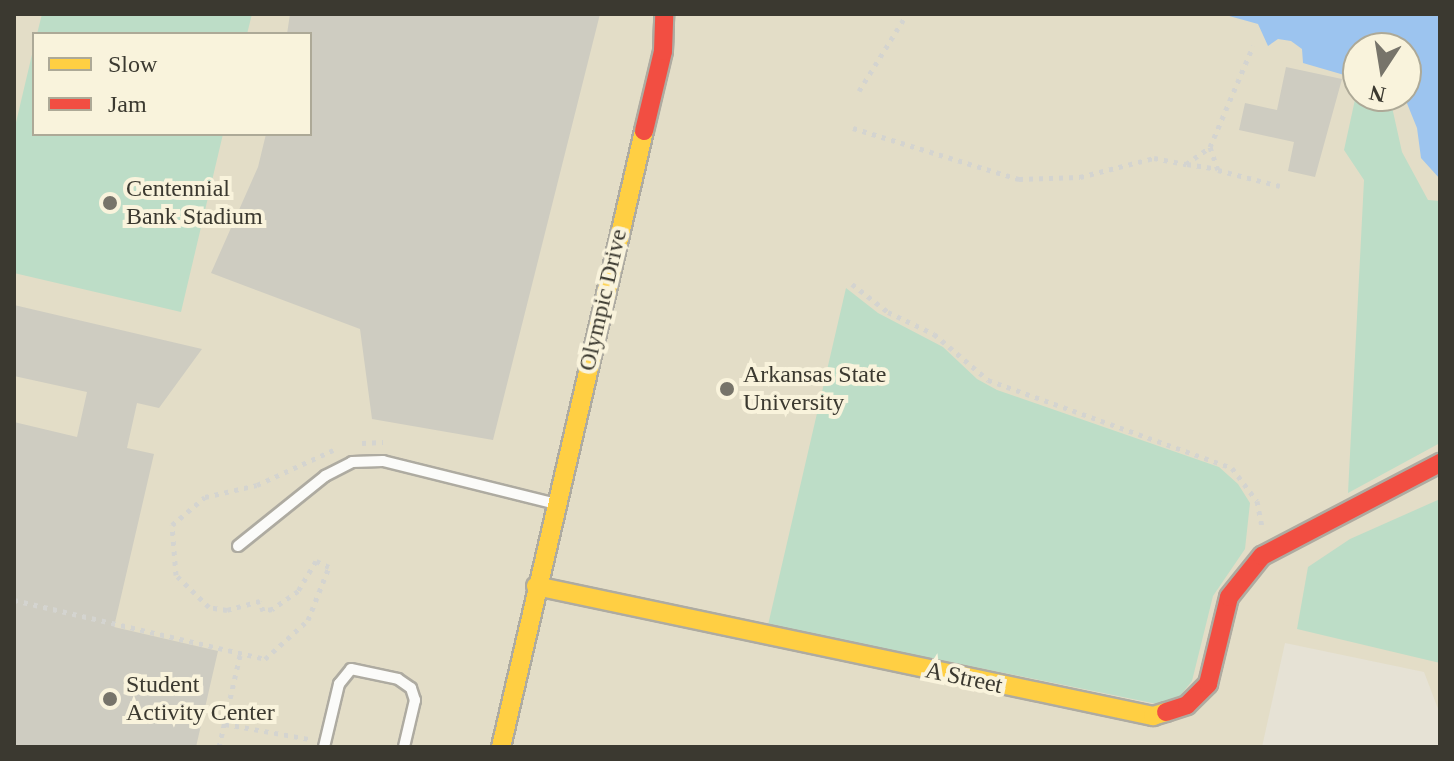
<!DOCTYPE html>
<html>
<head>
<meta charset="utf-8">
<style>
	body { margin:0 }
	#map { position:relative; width:1454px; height:761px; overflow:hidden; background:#e6e2d5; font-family:Georgia,serif }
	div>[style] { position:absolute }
	.built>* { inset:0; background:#e3ddc7 }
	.green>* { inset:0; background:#bdddc7 }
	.water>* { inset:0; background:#9cc4ef }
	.building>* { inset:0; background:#ceccc1 }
	.path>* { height:5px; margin-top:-2.5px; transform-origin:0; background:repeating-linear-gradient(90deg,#d4d4d0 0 4px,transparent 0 10px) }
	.roads { filter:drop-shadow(2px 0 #aeaba1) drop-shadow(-2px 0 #aeaba1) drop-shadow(0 2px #aeaba1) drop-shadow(0 -2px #aeaba1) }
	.lane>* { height:10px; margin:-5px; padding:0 5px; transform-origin:5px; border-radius:5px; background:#fbfbf9 }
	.slow>* { height:18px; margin:-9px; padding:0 9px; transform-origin:9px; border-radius:9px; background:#ffcf43 }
	.jam>* { height:18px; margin:-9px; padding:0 9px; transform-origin:9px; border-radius:9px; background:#f24e42 }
	.dots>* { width:22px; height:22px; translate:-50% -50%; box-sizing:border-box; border:4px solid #f9f3dc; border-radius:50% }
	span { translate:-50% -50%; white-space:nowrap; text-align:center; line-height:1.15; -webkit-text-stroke:8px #f9f3dc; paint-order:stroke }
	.poi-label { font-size:24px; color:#3b3930 }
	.left { translate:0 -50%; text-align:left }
	.street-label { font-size:24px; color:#3b3930 }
	.frame { position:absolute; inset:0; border:16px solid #3b3930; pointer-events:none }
	.legend { position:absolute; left:32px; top:32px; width:280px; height:104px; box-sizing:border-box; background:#f9f3dc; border:2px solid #ada997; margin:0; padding:10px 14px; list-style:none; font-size:24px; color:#3b3930 }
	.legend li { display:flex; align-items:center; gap:16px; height:40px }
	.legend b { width:40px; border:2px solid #ada997 }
	.north { position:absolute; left:1342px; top:32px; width:80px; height:80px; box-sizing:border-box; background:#f9f3dc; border:2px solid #ada997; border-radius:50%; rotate:192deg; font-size:22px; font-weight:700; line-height:32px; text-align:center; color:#3b3930 }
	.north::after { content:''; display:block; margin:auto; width:28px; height:36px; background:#77746a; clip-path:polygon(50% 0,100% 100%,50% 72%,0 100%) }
</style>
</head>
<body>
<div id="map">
	<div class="built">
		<i style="clip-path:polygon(evenodd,14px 14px,1440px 14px,1440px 714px,1424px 672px,1285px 643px,1262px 747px,14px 747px,14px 14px,34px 34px,310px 34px,310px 134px,34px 134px,34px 34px,14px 14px,1358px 48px,1406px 48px,1406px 96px,1358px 96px,1358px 48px)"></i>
	</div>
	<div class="green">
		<i style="clip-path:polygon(42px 14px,252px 14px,247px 34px,37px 34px)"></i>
		<i style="clip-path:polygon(34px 46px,34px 134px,223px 134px,181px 312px,14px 273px,14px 131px)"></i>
		<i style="clip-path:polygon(1356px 95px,1392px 107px,1402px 152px,1428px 200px,1440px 201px,1440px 443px,1348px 493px,1364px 180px,1344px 150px)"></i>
		<i style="clip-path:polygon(846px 288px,878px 313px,943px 347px,977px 379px,997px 390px,1219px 467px,1238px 484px,1250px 503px,1245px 549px,1213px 596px,1192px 681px,1179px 697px,1162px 705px,768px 625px)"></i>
		<i style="clip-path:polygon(1440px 499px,1440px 663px,1297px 629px,1308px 567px,1350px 539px)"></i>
	</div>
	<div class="water">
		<i style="clip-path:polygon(1222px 14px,1440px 14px,1440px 179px,1421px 158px,1417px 128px,1404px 96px,1406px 48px,1358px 48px,1358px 79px,1303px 63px,1302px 49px,1291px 41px,1278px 39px,1268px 46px,1258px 24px)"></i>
	</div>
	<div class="building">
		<i style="clip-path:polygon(290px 14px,600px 14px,493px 440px,372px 419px,360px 329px,211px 273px,258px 167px,266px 134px,310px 134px,310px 34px,287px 34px)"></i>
		<i style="clip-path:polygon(1286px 67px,1342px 79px,1315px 177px,1288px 171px,1294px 142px,1239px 130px,1245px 103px,1277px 110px)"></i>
		<i style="clip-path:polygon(14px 305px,202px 349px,159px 408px,137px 403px,127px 448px,154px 454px,114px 627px,218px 651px,196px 747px,14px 747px,14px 422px,77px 437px,87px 392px,14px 376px)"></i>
	</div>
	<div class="path">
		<i style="left:859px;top:91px;width:91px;rotate:-58.1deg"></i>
		<i style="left:853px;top:128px;width:174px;rotate:17.1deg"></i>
		<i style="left:1019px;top:179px;width:61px;rotate:-1.9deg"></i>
		<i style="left:1080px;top:177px;width:76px;rotate:-14.4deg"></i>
		<i style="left:1154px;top:158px;width:33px;rotate:11deg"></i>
		<i style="left:1186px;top:164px;width:29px;rotate:-35deg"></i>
		<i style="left:1210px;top:147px;width:110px;rotate:-66.9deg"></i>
		<i style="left:1210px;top:147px;width:24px;rotate:71deg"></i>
		<i style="left:1218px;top:170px;width:64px;rotate:14.5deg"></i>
		<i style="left:1187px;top:164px;width:30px;rotate:9deg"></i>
		<i style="left:852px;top:284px;width:46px;rotate:37.9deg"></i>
		<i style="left:888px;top:312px;width:51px;rotate:25.6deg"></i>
		<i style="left:934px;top:334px;width:71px;rotate:40.4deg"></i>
		<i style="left:988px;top:380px;width:259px;rotate:19.8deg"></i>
		<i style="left:1232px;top:468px;width:41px;rotate:52.9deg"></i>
		<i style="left:1257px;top:501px;width:26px;rotate:79deg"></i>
		<i style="left:362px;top:443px;width:21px;rotate:-3deg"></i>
		<i style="left:14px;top:600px;width:258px;rotate:13.2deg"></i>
		<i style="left:265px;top:659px;width:58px;rotate:-42.2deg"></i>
		<i style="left:308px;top:620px;width:57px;rotate:-68.4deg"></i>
		<i style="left:329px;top:567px;width:14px;rotate:-155deg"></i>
		<i style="left:316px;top:561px;width:35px;rotate:121deg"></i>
		<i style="left:298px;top:591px;width:32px;rotate:145deg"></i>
		<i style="left:272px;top:609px;width:9px;rotate:167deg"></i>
		<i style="left:263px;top:611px;width:10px;rotate:-107deg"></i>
		<i style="left:260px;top:601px;width:34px;rotate:165deg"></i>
		<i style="left:227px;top:610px;width:18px;rotate:-171deg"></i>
		<i style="left:209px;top:607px;width:46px;rotate:-135.9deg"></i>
		<i style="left:176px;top:575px;width:50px;rotate:-94.6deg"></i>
		<i style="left:172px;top:525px;width:43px;rotate:-40.3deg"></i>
		<i style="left:205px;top:497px;width:53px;rotate:-13deg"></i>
		<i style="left:257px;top:485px;width:84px;rotate:-24.7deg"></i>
		<i style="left:225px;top:724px;width:85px;rotate:10.1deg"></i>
		<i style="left:219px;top:747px;width:94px;rotate:-77.1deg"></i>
	</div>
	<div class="roads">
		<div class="lane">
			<i style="left:238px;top:546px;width:112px;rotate:-38.8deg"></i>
			<i style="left:325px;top:476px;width:30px;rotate:-27deg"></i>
			<i style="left:352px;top:462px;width:31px;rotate:-2deg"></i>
			<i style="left:383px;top:461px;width:175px;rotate:13.9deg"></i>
			<i style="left:324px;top:747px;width:65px;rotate:-76.6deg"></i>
			<i style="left:339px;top:684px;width:19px;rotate:-51deg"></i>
			<i style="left:351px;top:669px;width:48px;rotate:12deg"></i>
			<i style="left:398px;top:679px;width:16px;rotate:35deg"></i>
			<i style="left:411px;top:688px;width:13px;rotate:72deg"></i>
			<i style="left:415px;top:700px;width:48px;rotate:103.2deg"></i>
		</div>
		<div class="slow">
			<i style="left:536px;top:586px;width:631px;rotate:11.9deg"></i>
			<i style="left:1153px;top:716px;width:14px;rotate:-17deg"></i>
			<i style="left:501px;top:747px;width:632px;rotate:-76.93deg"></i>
		</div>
		<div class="jam">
			<i style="left:644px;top:131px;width:82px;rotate:-76.6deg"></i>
			<i style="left:663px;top:51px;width:37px;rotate:-88deg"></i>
			<i style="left:1166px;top:712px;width:22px;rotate:-18deg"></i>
			<i style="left:1187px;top:705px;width:30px;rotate:-45deg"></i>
			<i style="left:1208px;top:684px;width:89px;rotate:-76.4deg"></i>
			<i style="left:1229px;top:597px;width:53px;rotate:-51.2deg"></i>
			<i style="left:1262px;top:556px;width:201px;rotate:-27.6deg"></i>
		</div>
	</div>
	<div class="dots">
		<i style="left:110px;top:203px;background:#77746a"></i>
		<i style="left:727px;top:389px;background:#77746a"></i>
		<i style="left:110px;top:699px;background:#77746a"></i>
	</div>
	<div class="poi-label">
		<span class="left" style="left:126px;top:203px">Centennial<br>Bank Stadium</span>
		<span class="left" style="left:743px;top:389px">Arkansas State<br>University</span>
		<span class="left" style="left:126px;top:699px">Student<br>Activity Center</span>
	</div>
	<div class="street-label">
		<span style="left:603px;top:300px;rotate:-77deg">Olympic Drive</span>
		<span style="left:964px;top:678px;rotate:12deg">A Street</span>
	</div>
	<div class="frame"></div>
	<ul class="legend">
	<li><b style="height:10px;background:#ffcf43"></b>Slow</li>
	<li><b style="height:10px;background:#f24e42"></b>Jam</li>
	</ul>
	<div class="north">N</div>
</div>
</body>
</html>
